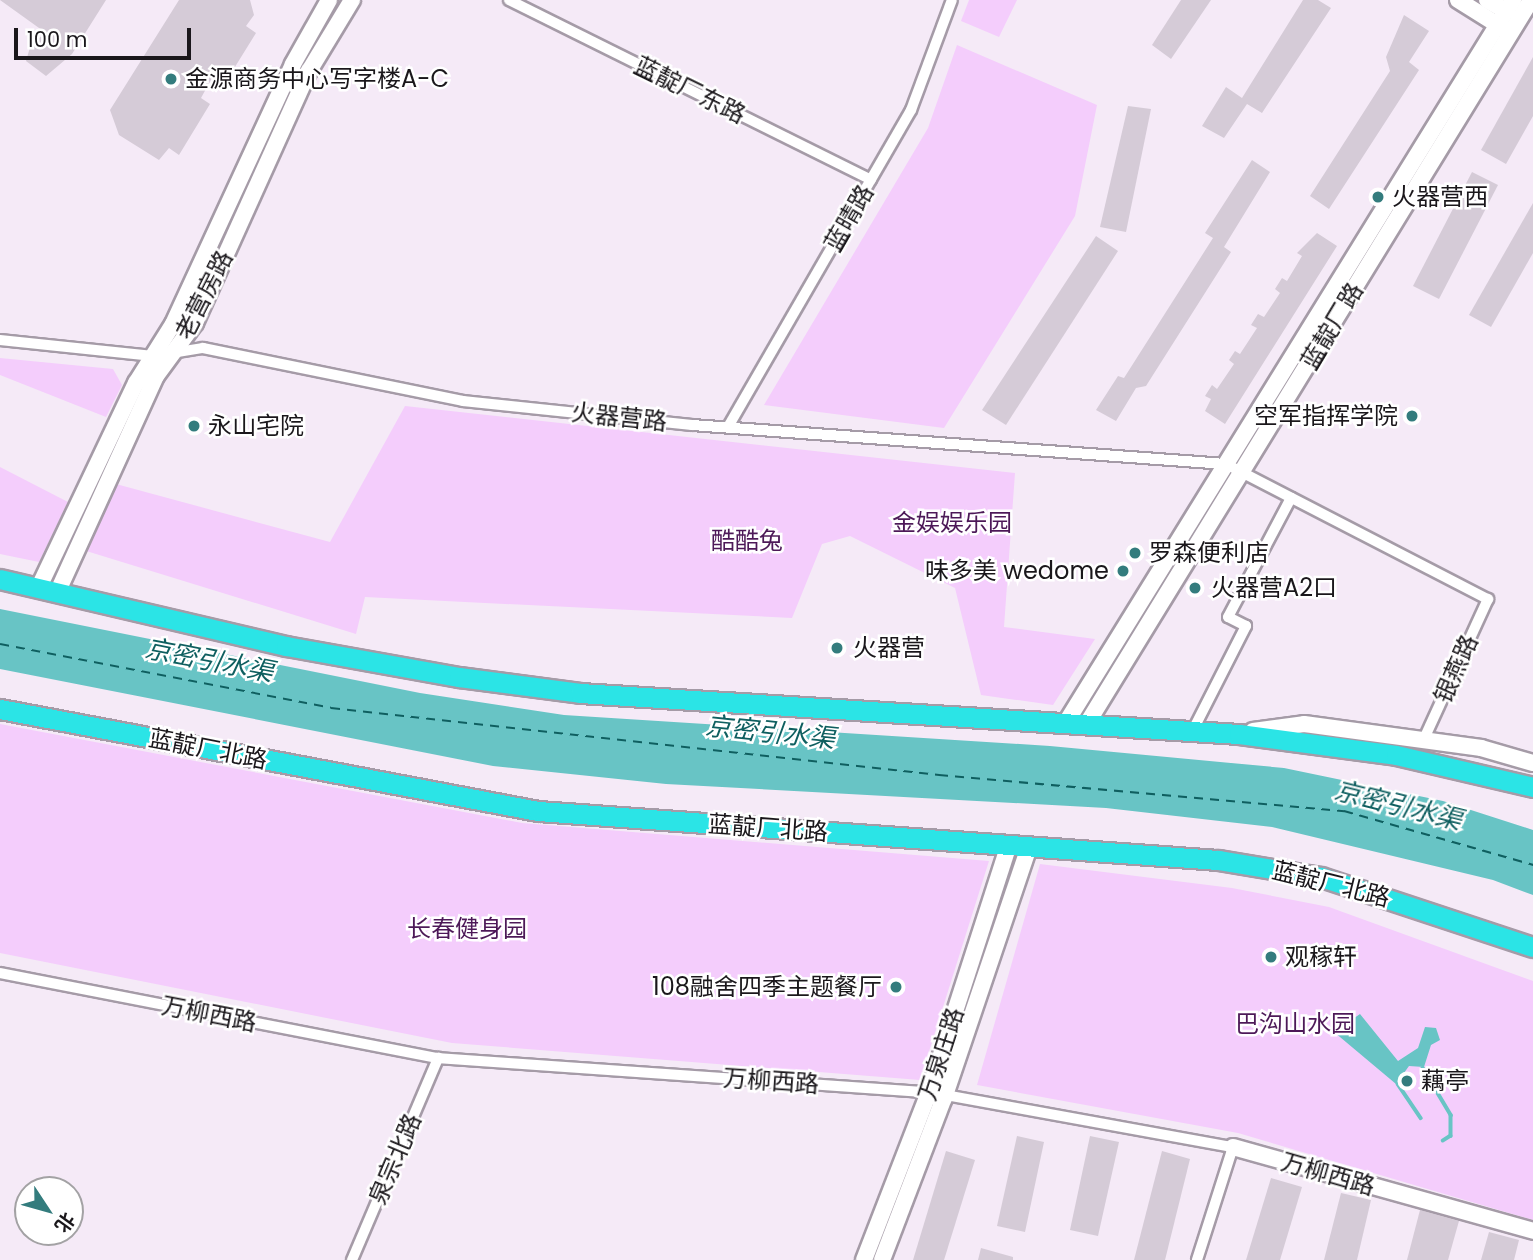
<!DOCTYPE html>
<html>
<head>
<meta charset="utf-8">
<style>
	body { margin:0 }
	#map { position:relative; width:1533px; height:1260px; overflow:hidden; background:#f5eaf7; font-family:Poppins,"Noto Sans SC",sans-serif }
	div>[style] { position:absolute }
	.green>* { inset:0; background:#f4cdfc }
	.water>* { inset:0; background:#68c4c5 }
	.stream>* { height:3.5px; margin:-1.75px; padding:0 1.75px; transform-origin:1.75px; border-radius:1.75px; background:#68c4c5 }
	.ferry>* { height:2px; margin-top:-1px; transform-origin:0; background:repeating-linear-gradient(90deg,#0f5f60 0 9px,transparent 0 16px) }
	.building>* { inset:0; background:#d5cbd7 }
	.roads { filter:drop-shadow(2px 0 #a59ba7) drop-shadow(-2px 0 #a59ba7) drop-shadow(0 2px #a59ba7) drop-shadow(0 -2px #a59ba7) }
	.street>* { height:10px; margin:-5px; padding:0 5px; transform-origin:5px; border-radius:5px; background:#fff }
	.secondary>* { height:16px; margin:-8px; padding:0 8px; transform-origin:8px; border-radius:8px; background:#fff }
	.highway>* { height:19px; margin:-9.5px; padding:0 9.5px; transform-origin:9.5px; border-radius:9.5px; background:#2be4e6 }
	.dots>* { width:19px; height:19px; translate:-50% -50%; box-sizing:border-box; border:4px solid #fff; border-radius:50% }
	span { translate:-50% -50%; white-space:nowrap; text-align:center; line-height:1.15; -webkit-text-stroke:5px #fff; paint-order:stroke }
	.poi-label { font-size:24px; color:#1a171b }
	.left { translate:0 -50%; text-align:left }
	.right { translate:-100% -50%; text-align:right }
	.street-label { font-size:24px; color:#1a171b }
	.park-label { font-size:24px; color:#4d1958 }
	.water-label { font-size:26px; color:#0f5f60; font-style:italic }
	.north { position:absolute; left:14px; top:1176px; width:70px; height:70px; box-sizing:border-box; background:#fff; border:2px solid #a3a2a4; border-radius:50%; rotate:126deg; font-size:19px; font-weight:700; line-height:28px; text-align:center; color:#1a171b }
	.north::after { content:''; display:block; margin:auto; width:24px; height:32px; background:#337c7d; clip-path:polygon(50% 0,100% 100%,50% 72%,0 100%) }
	.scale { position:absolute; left:14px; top:28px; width:177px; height:32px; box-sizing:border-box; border:4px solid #1a171b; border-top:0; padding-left:9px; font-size:21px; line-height:24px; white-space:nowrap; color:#1a171b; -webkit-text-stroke:5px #fff; paint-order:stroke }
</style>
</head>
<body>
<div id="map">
	<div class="green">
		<i style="clip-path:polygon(969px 0,1017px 0,999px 37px,961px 21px)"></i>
		<i style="clip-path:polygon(957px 45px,1097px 105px,1075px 216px,944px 428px,764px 405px,928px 128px)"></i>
		<i style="clip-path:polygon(0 358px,113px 369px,122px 385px,106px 417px,0 375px)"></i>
		<i style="clip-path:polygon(405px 406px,1015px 473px,1004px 627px,1095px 639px,1053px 705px,981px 695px,955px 588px,850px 536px,822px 544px,792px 618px,365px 597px,356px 634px,83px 550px,116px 484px,330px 542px)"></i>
		<i style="clip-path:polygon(0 467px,68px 502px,39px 562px,0 554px)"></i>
		<i style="clip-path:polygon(0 724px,522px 823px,989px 861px,920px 1080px,452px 1043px,0 953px)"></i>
		<i style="clip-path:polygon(1040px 864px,1232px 888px,1329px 907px,1533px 981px,1533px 1220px,1238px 1133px,977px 1085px)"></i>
	</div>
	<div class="water">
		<i style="clip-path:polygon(0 609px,420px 693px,564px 715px,1050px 746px,1284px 768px,1443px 801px,1533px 830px,1533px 895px,1493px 880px,1272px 827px,1106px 808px,666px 784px,493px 766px,0 669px)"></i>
		<i style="clip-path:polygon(1360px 1014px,1398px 1061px,1418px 1048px,1425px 1027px,1436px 1028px,1440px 1040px,1431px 1045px,1424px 1067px,1409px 1066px,1396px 1084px,1334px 1032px)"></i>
	</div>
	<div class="stream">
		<i style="left:1423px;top:1068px;width:55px;rotate:59.2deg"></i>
		<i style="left:1451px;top:1115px;width:21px;rotate:90deg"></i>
		<i style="left:1451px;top:1136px;width:9px;rotate:148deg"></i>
		<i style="left:1398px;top:1084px;width:41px;rotate:55.9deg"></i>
	</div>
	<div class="ferry">
		<i style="left:0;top:644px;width:337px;rotate:10.9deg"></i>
		<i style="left:331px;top:708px;width:612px;rotate:6.29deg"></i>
		<i style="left:939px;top:775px;width:407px;rotate:5.1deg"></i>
		<i style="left:1344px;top:811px;width:197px;rotate:15.9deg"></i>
	</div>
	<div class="building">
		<i style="clip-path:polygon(0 0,106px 0,72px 54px,46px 76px,26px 61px,31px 44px,46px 33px)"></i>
		<i style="clip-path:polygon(179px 0,250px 0,254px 15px,246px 26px,256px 33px,225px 83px,213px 76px,201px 98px,210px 104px,179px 155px,169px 148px,159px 160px,119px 135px,110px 110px)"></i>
		<i style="clip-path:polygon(1181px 0,1211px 0,1171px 59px,1152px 45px)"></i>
		<i style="clip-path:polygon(1303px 0,1318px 0,1331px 8px,1262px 113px,1247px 104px,1224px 138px,1202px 126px,1226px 87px,1242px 98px)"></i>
		<i style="clip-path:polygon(1404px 15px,1429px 31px,1409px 62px,1419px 70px,1329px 209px,1310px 196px,1390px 71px,1386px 57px)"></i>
		<i style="clip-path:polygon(1533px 57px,1533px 116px,1506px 164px,1481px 150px)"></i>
		<i style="clip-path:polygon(1128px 106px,1151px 109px,1126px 232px,1100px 227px)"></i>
		<i style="clip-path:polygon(1252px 160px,1270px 172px,1224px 247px,1231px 252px,1146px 386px,1136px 388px,1116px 421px,1096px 410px,1118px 376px,1124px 378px,1213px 238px,1205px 233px)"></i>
		<i style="clip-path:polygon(1472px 172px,1498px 185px,1439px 299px,1413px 286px)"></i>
		<i style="clip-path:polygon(1533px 203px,1533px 253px,1491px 327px,1469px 315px)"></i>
		<i style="clip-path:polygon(1317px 233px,1337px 246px,1225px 424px,1205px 411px,1211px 399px,1205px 396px,1212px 385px,1217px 389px,1234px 364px,1229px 360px,1235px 351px,1240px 354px,1257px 328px,1251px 325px,1258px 314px,1264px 317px,1280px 293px,1275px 289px,1282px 278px,1287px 281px,1302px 256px,1297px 253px)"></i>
		<i style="clip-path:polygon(1096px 236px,1118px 251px,1006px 425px,982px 410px)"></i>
		<i style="clip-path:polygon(1017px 1136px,1044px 1142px,1025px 1232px,997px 1226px)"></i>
		<i style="clip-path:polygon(1090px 1136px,1119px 1142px,1098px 1236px,1070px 1230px)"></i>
		<i style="clip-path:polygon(946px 1151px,975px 1160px,944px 1260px,913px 1260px)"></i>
		<i style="clip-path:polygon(1162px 1151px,1190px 1159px,1165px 1260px,1134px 1260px)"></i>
		<i style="clip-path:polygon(1271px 1178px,1302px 1187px,1280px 1260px,1246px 1260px)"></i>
		<i style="clip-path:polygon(1341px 1193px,1371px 1200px,1357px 1260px,1324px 1260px)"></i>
		<i style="clip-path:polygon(1420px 1210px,1459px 1221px,1448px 1260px,1407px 1260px)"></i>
		<i style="clip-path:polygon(1489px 1232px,1519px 1240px,1514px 1260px,1481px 1260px)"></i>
		<i style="clip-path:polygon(981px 1248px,1013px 1257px,1013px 1260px,978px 1260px)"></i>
	</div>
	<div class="roads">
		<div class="street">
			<i style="left:509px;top:0;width:404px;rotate:26.4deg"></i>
			<i style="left:0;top:340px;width:154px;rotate:6deg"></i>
			<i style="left:153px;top:356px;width:51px;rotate:-9.1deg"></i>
			<i style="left:203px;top:348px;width:265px;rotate:11.5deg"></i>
			<i style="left:463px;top:401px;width:230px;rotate:6deg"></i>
			<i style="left:692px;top:425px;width:535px;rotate:4.18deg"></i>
			<i style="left:1226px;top:464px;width:295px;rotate:27.3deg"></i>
			<i style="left:1488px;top:599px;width:154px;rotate:114.6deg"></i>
			<i style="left:728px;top:427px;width:366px;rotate:-60deg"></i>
			<i style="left:911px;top:110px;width:117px;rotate:-69.6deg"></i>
			<i style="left:1193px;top:730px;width:117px;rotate:-63deg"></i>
			<i style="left:1246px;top:626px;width:20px;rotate:-153deg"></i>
			<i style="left:1228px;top:617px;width:135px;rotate:-62.1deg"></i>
			<i style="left:0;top:973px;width:446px;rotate:11deg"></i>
			<i style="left:438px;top:1058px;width:492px;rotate:4deg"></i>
			<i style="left:929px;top:1092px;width:309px;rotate:10.3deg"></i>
			<i style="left:1233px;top:1147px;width:119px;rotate:107.7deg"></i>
			<i style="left:352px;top:1260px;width:220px;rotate:-66.9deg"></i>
		</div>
		<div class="secondary">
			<i style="left:1458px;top:0;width:57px;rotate:32deg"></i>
			<i style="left:1487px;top:0;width:22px;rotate:30deg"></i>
			<i style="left:39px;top:587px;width:226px;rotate:-64.6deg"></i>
			<i style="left:136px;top:383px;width:70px;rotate:-57.9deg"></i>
			<i style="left:173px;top:324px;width:286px;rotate:-65.2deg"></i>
			<i style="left:293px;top:64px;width:73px;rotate:-60.6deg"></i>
			<i style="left:58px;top:591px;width:236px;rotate:-65.5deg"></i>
			<i style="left:156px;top:376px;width:66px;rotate:-53.7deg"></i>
			<i style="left:195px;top:323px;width:277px;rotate:-65.7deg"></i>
			<i style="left:309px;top:71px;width:83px;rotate:-58.8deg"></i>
			<i style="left:1067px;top:721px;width:848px;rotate:-58.26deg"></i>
			<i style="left:1088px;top:722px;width:847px;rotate:-58.47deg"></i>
			<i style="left:1253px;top:731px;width:51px;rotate:-7.8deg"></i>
			<i style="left:1304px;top:724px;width:179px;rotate:7.7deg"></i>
			<i style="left:1481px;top:748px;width:54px;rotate:16.1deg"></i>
			<i style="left:1233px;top:1147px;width:312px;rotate:15.6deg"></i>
			<i style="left:864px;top:1260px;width:180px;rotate:-68.8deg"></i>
			<i style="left:929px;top:1092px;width:260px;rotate:-72.1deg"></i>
			<i style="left:882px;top:1260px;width:173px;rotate:-69.1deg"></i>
			<i style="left:944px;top:1098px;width:265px;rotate:-71.3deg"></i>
		</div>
		<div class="highway">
			<i style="left:0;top:579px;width:294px;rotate:13.2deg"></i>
			<i style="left:286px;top:646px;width:176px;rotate:10.2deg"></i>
			<i style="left:459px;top:677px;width:122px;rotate:7.5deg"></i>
			<i style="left:580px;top:693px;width:660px;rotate:3.56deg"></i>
			<i style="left:1239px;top:734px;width:158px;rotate:7.6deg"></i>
			<i style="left:1396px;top:755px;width:141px;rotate:13.1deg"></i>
			<i style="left:0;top:709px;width:548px;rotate:10.74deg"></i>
			<i style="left:538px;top:811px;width:682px;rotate:4.12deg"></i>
			<i style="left:1218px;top:860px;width:104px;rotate:9.4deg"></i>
			<i style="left:1321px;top:877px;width:223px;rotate:18.3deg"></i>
		</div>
	</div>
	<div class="dots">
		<i style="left:171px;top:79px;background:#337c7d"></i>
		<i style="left:1378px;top:197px;background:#337c7d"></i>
		<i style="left:1412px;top:416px;background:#337c7d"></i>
		<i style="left:194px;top:426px;background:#337c7d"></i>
		<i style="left:1135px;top:553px;background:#337c7d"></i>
		<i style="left:1123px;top:571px;background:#337c7d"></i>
		<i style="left:1195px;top:588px;background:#337c7d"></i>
		<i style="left:837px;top:648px;background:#337c7d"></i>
		<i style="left:1271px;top:957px;background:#337c7d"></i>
		<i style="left:896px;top:987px;background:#337c7d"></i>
		<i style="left:1407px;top:1081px;background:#337c7d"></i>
	</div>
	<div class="poi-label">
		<span class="left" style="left:185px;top:79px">金源商务中心写字楼A-C</span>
		<span class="left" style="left:1392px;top:197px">火器营西</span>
		<span class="right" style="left:1398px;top:416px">空军指挥学院</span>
		<span class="left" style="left:208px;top:426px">永山宅院</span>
		<span class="left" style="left:1149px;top:553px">罗森便利店</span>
		<span class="right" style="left:1109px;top:571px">味多美 wedome</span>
		<span class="left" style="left:1211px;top:588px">火器营A2口</span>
		<span class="left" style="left:853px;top:648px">火器营</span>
		<span class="left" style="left:1285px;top:957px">观稼轩</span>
		<span class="right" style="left:882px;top:987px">108融舍四季主题餐厅</span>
		<span class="left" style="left:1421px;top:1081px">藕亭</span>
	</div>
	<div class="street-label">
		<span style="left:690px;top:90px;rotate:26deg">蓝靛厂东路</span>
		<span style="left:849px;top:218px;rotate:-60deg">蓝晴路</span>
		<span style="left:204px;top:295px;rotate:-63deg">老营房路</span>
		<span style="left:1332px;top:326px;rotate:-59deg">蓝靛厂路</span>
		<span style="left:619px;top:417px;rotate:6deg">火器营路</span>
		<span style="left:1456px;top:669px;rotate:-66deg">银燕路</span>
		<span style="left:208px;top:749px;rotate:11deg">蓝靛厂北路</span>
		<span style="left:768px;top:828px;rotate:4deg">蓝靛厂北路</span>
		<span style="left:1331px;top:884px;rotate:14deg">蓝靛厂北路</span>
		<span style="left:209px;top:1014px;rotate:11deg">万柳西路</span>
		<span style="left:941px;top:1054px;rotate:-72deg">万泉庄路</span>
		<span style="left:771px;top:1081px;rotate:4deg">万柳西路</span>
		<span style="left:395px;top:1159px;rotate:-67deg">泉宗北路</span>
		<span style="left:1328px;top:1174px;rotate:16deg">万柳西路</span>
	</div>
	<div class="park-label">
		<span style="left:952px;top:523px">金娱娱乐园</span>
		<span style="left:747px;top:541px">酷酷兔</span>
		<span style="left:467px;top:929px">长春健身园</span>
		<span style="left:1295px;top:1024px">巴沟山水园</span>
	</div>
	<div class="water-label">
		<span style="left:209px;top:661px;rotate:11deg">京密引水渠</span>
		<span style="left:770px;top:733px;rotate:6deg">京密引水渠</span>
		<span style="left:1398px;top:806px;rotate:14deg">京密引水渠</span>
	</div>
	<div class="north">北</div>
	<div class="scale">100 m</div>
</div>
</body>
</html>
